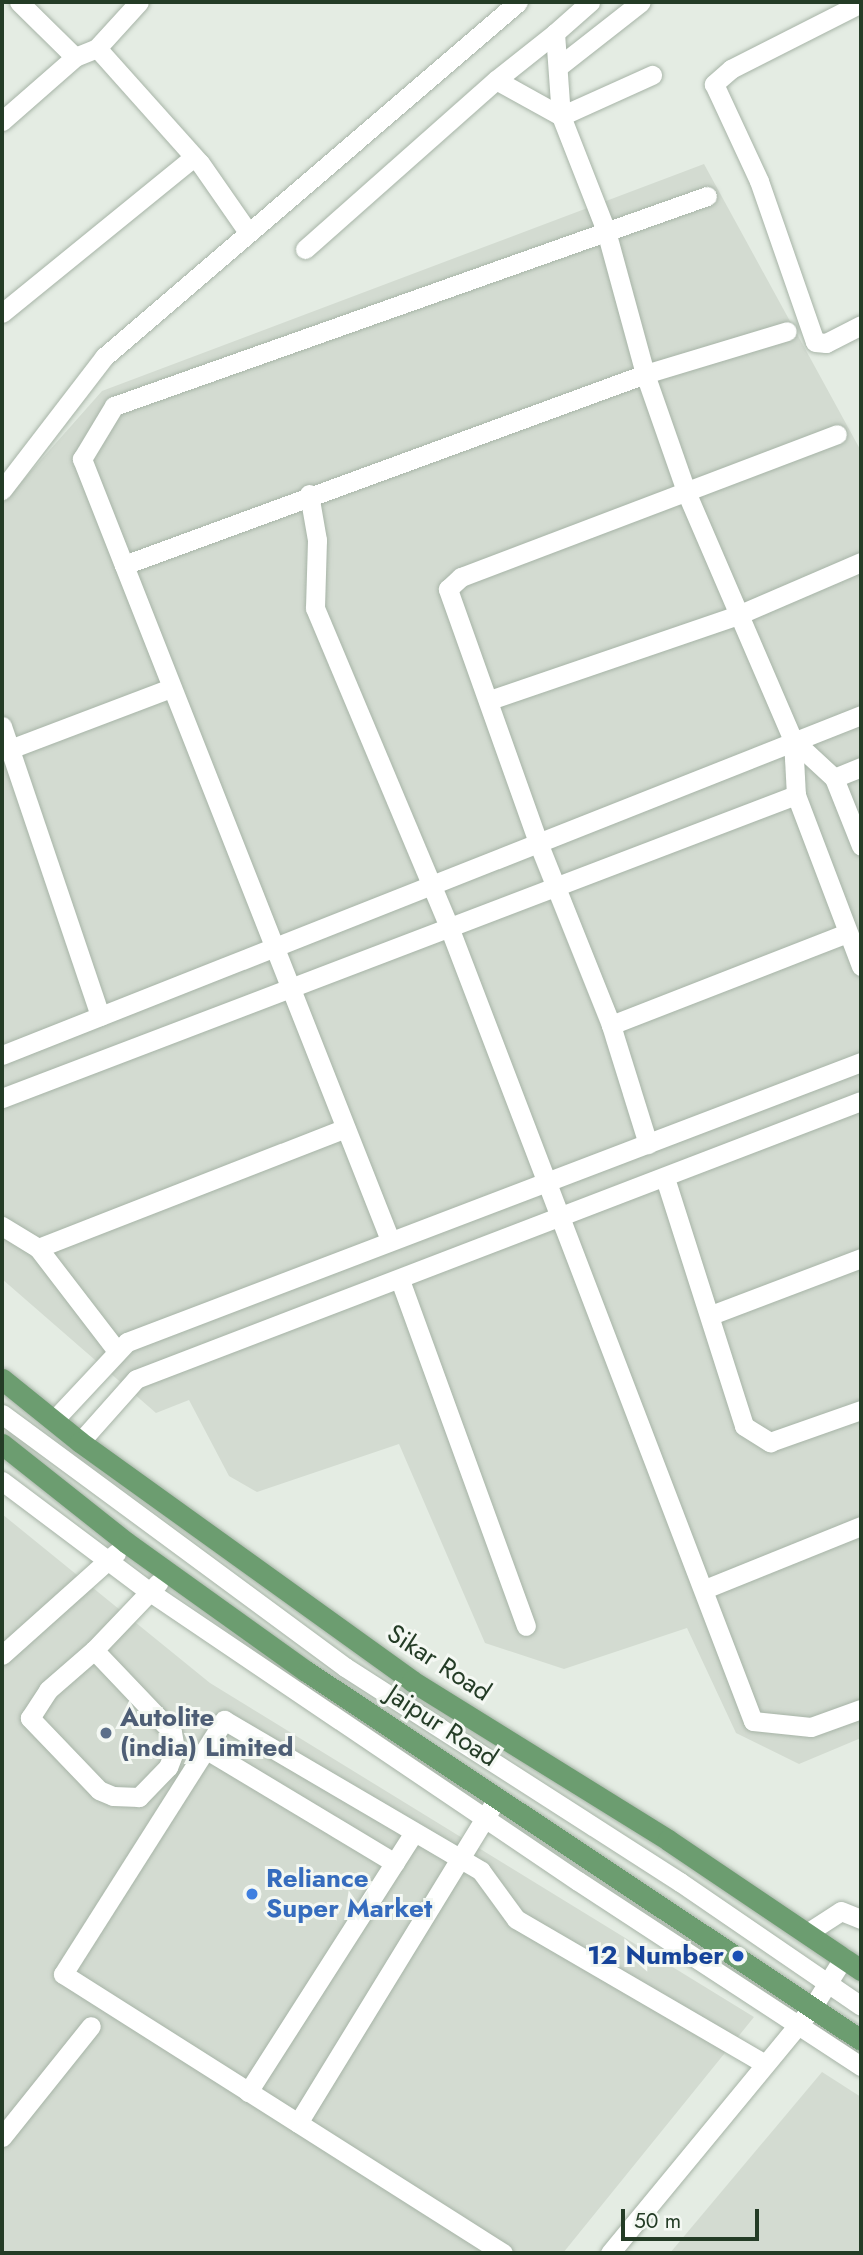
<!DOCTYPE html>
<html>
<head>
<meta charset="utf-8">
<style>
  body { margin:0 }
  #map { position:relative; width:863px; height:2255px; overflow:hidden; background:#e4ece3; font-family:Jost,sans-serif }
  div>[style] { position:absolute }
  [style*='--x'] { left:calc(var(--x)*1px); top:calc(var(--y)*1px); width:calc(var(--w)*1px); rotate:calc(var(--a)*1deg) }
  .built>* { inset:0; background:#d3dbd1 }
  .roads { filter:drop-shadow(0 0 2px #a7b4a7) drop-shadow(0 0 2px #a7b4a7) }
  .minor>* { height:19px; margin:-9.5px; padding:0 9.5px; transform-origin:9.5px; border-radius:9.5px; background:#fff }
  .major>* { height:21px; margin:-10.5px; padding:0 10.5px; transform-origin:10.5px; border-radius:10.5px; background:#6c9d70 }
  .dots>* { width:19px; height:19px; translate:-50% -50%; box-sizing:border-box; border:4px solid #f4f8f3; border-radius:50% }
  span { translate:-50% -50%; white-space:nowrap; text-align:center; line-height:1.15; -webkit-text-stroke:6px #f4f8f3; paint-order:stroke }
  .street-label { font-size:26px; color:#243c26 }
  .service-label { font-size:26px; color:#4e5e75; font-weight:700 }
  .left { translate:0 -50%; text-align:left }
  .shop-label { font-size:26px; color:#366cbe; font-weight:700 }
  .transit-label { font-size:26px; color:#164399; font-weight:700 }
  .right { translate:-100% -50%; text-align:right }
  .frame { position:absolute; inset:0; border:4px solid #243c26; pointer-events:none }
  .scale { position:absolute; left:621px; top:2209px; width:138px; height:32px; box-sizing:border-box; border:4px solid #243c26; border-top:0; padding-left:9px; font-size:21px; line-height:24px; white-space:nowrap; color:#243c26; -webkit-text-stroke:5px #f4f8f3; paint-order:stroke }
</style>
</head>
<body>
<div id="map">
  <div class="built">
    <div style="clip-path:polygon(704px 164px,861px 451px,861px 1738px,799px 1764px,736px 1733px,687px 1628px,564px 1669px,485px 1643px,399px 1444px,257px 1492px,229px 1476px,189px 1400px,156px 1413px,2px 1279px,2px 504px,102px 391px)"></div>
    <div style="clip-path:polygon(2px 1514px,210px 1683px,754px 2017px,563px 2253px,2px 2253px)"></div>
    <div style="clip-path:polygon(822px 2072px,861px 2097px,861px 2253px,670px 2253px)"></div>
  </div>
  <div class="roads">
    <div class="minor">
      <div style="--x:19;--y:2;--w:78;--a:44.5"></div>
      <div style="--x:75;--y:57;--w:24;--a:-22"></div>
      <div style="--x:97;--y:48;--w:154;--a:48.2"></div>
      <div style="--x:200;--y:163;--w:84;--a:55.2"></div>
      <div style="--x:861;--y:3;--w:146;--a:153.1"></div>
      <div style="--x:731;--y:69;--w:23;--a:139"></div>
      <div style="--x:714;--y:84;--w:107;--a:65.1"></div>
      <div style="--x:759;--y:181;--w:170;--a:70.8"></div>
      <div style="--x:815;--y:342;--w:11;--a:5"></div>
      <div style="--x:826;--y:343;--w:39;--a:-27"></div>
      <div style="--x:555;--y:33;--w:47;--a:-41.5"></div>
      <div style="--x:97;--y:48;--w:62;--a:-47.6"></div>
      <div style="--x:558;--y:67;--w:105;--a:-38.1"></div>
      <div style="--x:561;--y:116;--w:74;--a:-151"></div>
      <div style="--x:496;--y:80;--w:75;--a:-38.5"></div>
      <div style="--x:555;--y:33;--w:83;--a:85.9"></div>
      <div style="--x:561;--y:116;--w:123;--a:68.6"></div>
      <div style="--x:606;--y:231;--w:148;--a:74.7"></div>
      <div style="--x:645;--y:374;--w:127;--a:70.7"></div>
      <div style="--x:687;--y:494;--w:268;--a:66.7"></div>
      <div style="--x:793;--y:740;--w:55;--a:86.9"></div>
      <div style="--x:796;--y:795;--w:183;--a:69.2"></div>
      <div style="--x:561;--y:116;--w:100;--a:-24.3"></div>
      <div style="--x:2;--y:121;--w:97;--a:-41.2"></div>
      <div style="--x:305;--y:249;--w:255;--a:-41.5"></div>
      <div style="--x:2;--y:313;--w:247;--a:-39.1"></div>
      <div style="--x:2;--y:490;--w:168;--a:-52.5"></div>
      <div style="--x:104;--y:357;--w:545;--a:-40.61"></div>
      <div style="--x:309;--y:494;--w:47;--a:80.1"></div>
      <div style="--x:317;--y:540;--w:68;--a:91.7"></div>
      <div style="--x:315;--y:608;--w:346;--a:67.2"></div>
      <div style="--x:449;--y:927;--w:850;--a:69.05"></div>
      <div style="--x:753;--y:1721;--w:58;--a:5.9"></div>
      <div style="--x:811;--y:1727;--w:53;--a:-19.8"></div>
      <div style="--x:124;--y:565;--w:555;--a:-20.13"></div>
      <div style="--x:645;--y:374;--w:148;--a:-16.8"></div>
      <div style="--x:490;--y:700;--w:262;--a:-18.9"></div>
      <div style="--x:738;--y:615;--w:134;--a:-23.3"></div>
      <div style="--x:2;--y:726;--w:306;--a:71.3"></div>
      <div style="--x:793;--y:740;--w:56;--a:42.8"></div>
      <div style="--x:834;--y:778;--w:73;--a:68.3"></div>
      <div style="--x:10;--y:749;--w:172;--a:-20.8"></div>
      <div style="--x:834;--y:778;--w:29;--a:-22"></div>
      <div style="--x:611;--y:1025;--w:253;--a:-21.3"></div>
      <div style="--x:2;--y:1055;--w:924;--a:-21.59"></div>
      <div style="--x:2;--y:1098;--w:850;--a:-20.89"></div>
      <div style="--x:648;--y:1144;--w:125;--a:-107.3"></div>
      <div style="--x:611;--y:1025;--w:194;--a:-111.8"></div>
      <div style="--x:539;--y:845;--w:272;--a:-109.6"></div>
      <div style="--x:448;--y:589;--w:18;--a:-43"></div>
      <div style="--x:461;--y:577;--w:402;--a:-20.8"></div>
      <div style="--x:665;--y:1178;--w:260;--a:72.3"></div>
      <div style="--x:744;--y:1426;--w:31;--a:32"></div>
      <div style="--x:770;--y:1442;--w:96;--a:-19.4"></div>
      <div style="--x:2;--y:1226;--w:42;--a:31.4"></div>
      <div style="--x:38;--y:1248;--w:130;--a:52.5"></div>
      <div style="--x:390;--y:1240;--w:840;--a:-111.52"></div>
      <div style="--x:82;--y:459;--w:62;--a:-58.9"></div>
      <div style="--x:114;--y:406;--w:629;--a:-19.5"></div>
      <div style="--x:38;--y:1248;--w:330;--a:-21.3"></div>
      <div style="--x:400;--y:1280;--w:368;--a:70"></div>
      <div style="--x:711;--y:1315;--w:160;--a:-20.8"></div>
      <div style="--x:2;--y:1414;--w:426;--a:36.4"></div>
      <div style="--x:345;--y:1667;--w:398;--a:32.7"></div>
      <div style="--x:680;--y:1882;--w:219;--a:34.4"></div>
      <div style="--x:54;--y:1420;--w:107;--a:-46.9"></div>
      <div style="--x:127;--y:1342;--w:786;--a:-20.88"></div>
      <div style="--x:80;--y:1442;--w:84;--a:-48.4"></div>
      <div style="--x:136;--y:1379;--w:776;--a:-20.98"></div>
      <div style="--x:2;--y:1481;--w:185;--a:36.9"></div>
      <div style="--x:150;--y:1592;--w:516;--a:34.03"></div>
      <div style="--x:578;--y:1881;--w:338;--a:33.2"></div>
      <div style="--x:705;--y:1589;--w:168;--a:-22"></div>
      <div style="--x:94;--y:1650;--w:113;--a:46.4"></div>
      <div style="--x:172;--y:1732;--w:17;--a:80"></div>
      <div style="--x:175;--y:1749;--w:19;--a:111"></div>
      <div style="--x:168;--y:1767;--w:42;--a:134"></div>
      <div style="--x:139;--y:1797;--w:26;--a:-178"></div>
      <div style="--x:113;--y:1796;--w:15;--a:-157"></div>
      <div style="--x:99;--y:1790;--w:100;--a:-133.8"></div>
      <div style="--x:30;--y:1718;--w:33;--a:-57"></div>
      <div style="--x:48;--y:1690;--w:61;--a:-41"></div>
      <div style="--x:94;--y:1650;--w:93;--a:-46.3"></div>
      <div style="--x:2;--y:1655;--w:153;--a:-41.8"></div>
      <div style="--x:207;--y:1750;--w:219;--a:31"></div>
      <div style="--x:807;--y:1933;--w:40;--a:-32.9"></div>
      <div style="--x:841;--y:1911;--w:22;--a:22"></div>
      <div style="--x:248;--y:2092;--w:306;--a:-57.4"></div>
      <div style="--x:298;--y:2123;--w:369;--a:-58.5"></div>
      <div style="--x:2;--y:2137;--w:142;--a:-51.3"></div>
      <div style="--x:503;--y:2253;--w:521;--a:-147.62"></div>
      <div style="--x:63;--y:1974;--w:301;--a:-57.6"></div>
      <div style="--x:224;--y:1720;--w:298;--a:30.4"></div>
      <div style="--x:481;--y:1871;--w:59;--a:53.9"></div>
      <div style="--x:516;--y:1919;--w:288;--a:30.2"></div>
      <div style="--x:610;--y:2253;--w:318;--a:-50.5"></div>
      <div style="--x:812;--y:2008;--w:60;--a:-57.9"></div>
    </div>
    <div class="major">
      <div style="--x:2;--y:1379;--w:100;--a:38.9"></div>
      <div style="--x:80;--y:1442;--w:409;--a:35.7"></div>
      <div style="--x:412;--y:1681;--w:301;--a:31.8"></div>
      <div style="--x:668;--y:1840;--w:233;--a:34"></div>
      <div style="--x:2;--y:1444;--w:159;--a:38.4"></div>
      <div style="--x:127;--y:1543;--w:220;--a:35.6"></div>
      <div style="--x:306;--y:1671;--w:666;--a:33.62"></div>
    </div>
  </div>
  <div class="dots">
    <div style="left:106px;top:1733px;background:#5c6f8a"></div>
    <div style="left:252px;top:1894px;background:#3f7fe0"></div>
    <div style="left:738px;top:1956px;background:#1a4fb4"></div>
  </div>
  <div class="street-label">
    <span style="left:439px;top:1663px;rotate:33deg">Sikar Road</span>
    <span style="left:442px;top:1726px;rotate:33deg">Jaipur Road</span>
  </div>
  <div class="service-label">
    <span class="left" style="left:120px;top:1733px">Autolite<br>(india) Limited</span>
  </div>
  <div class="shop-label">
    <span class="left" style="left:266px;top:1894px">Reliance<br>Super Market</span>
  </div>
  <div class="transit-label">
    <span class="right" style="left:724px;top:1956px">12 Number</span>
  </div>
  <div class="frame"></div>
  <div class="scale">50 m</div>
</div>
</body>
</html>
